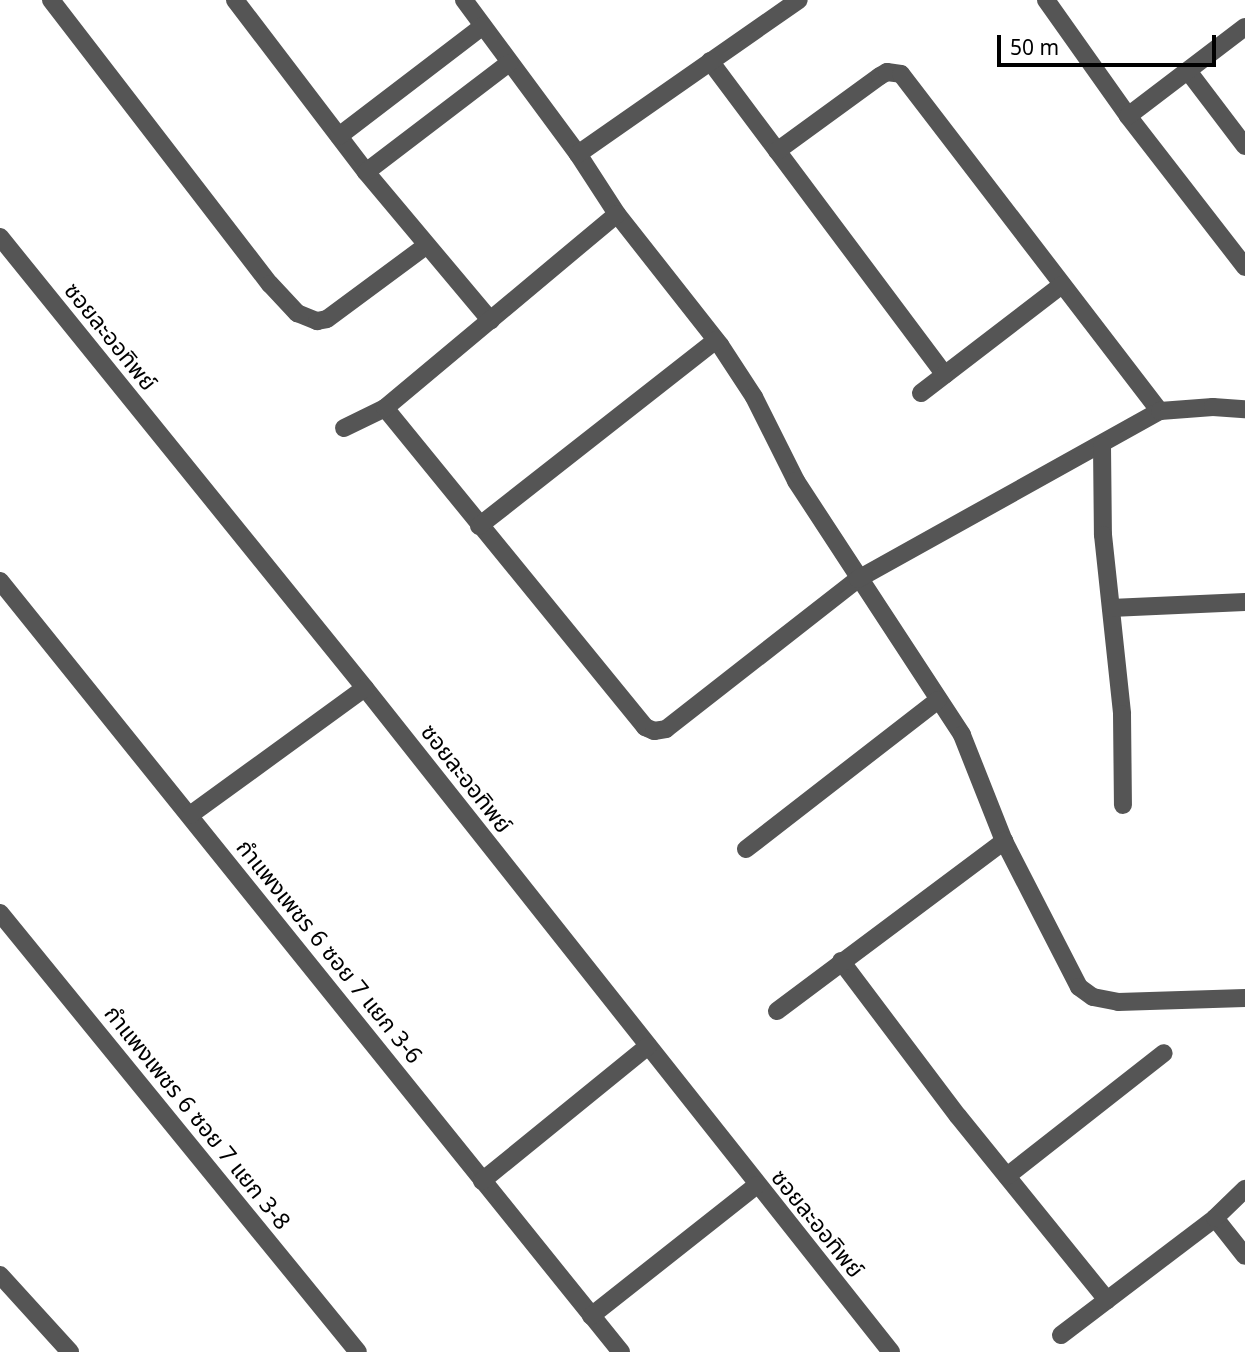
<!DOCTYPE html>
<html>
<head>
<meta charset="utf-8">
<style>
  body { margin:0 }
  #map { position:relative; width:1245px; height:1352px; overflow:hidden; background:#fff; font-family:"Noto Sans","Noto Sans Thai",sans-serif }
  div>[style] { position:absolute }
  [style*='--x'] { left:calc(var(--x)*1px); top:calc(var(--y)*1px); width:calc(var(--w)*1px); rotate:calc(var(--a)*1deg) }
  .minor>* { height:18px; margin:-9px; padding:0 9px; transform-origin:9px; border-radius:9px; background:#555 }
  span { translate:-50% -50%; white-space:nowrap; text-align:center; line-height:1.15; -webkit-text-stroke:5px #fff; paint-order:stroke }
  .street-label { font-size:23px; color:#000 }
  .scale { position:absolute; left:997px; top:35px; width:219px; height:32px; box-sizing:border-box; border:4px solid #000; border-top:0; padding-left:9px; font-size:21px; line-height:24px; white-space:nowrap; color:#000; -webkit-text-stroke:5px #fff; paint-order:stroke }
</style>
</head>
<body>
<div id="map">
  <div class="minor">
    <div style="--x:51;--y:0;--w:359;--a:52.4"></div>
    <div style="--x:270;--y:284;--w:40;--a:47"></div>
    <div style="--x:297;--y:313;--w:22;--a:22"></div>
    <div style="--x:317;--y:321;--w:10;--a:-11"></div>
    <div style="--x:327;--y:319;--w:124;--a:-36.5"></div>
    <div style="--x:235;--y:0;--w:216;--a:52.7"></div>
    <div style="--x:366;--y:172;--w:194;--a:50"></div>
    <div style="--x:464;--y:0;--w:192;--a:53.5"></div>
    <div style="--x:578;--y:154;--w:72;--a:57"></div>
    <div style="--x:617;--y:214;--w:167;--a:51.8"></div>
    <div style="--x:720;--y:345;--w:62;--a:56.8"></div>
    <div style="--x:754;--y:397;--w:94;--a:63.4"></div>
    <div style="--x:796;--y:481;--w:303;--a:56.8"></div>
    <div style="--x:962;--y:735;--w:114;--a:68.4"></div>
    <div style="--x:1004;--y:841;--w:164;--a:62.8"></div>
    <div style="--x:1079;--y:987;--w:17;--a:36"></div>
    <div style="--x:1093;--y:997;--w:25;--a:11"></div>
    <div style="--x:1118;--y:1002;--w:127;--a:-1.8"></div>
    <div style="--x:1046;--y:0;--w:142;--a:54.7"></div>
    <div style="--x:1128;--y:116;--w:191;--a:52.2"></div>
    <div style="--x:710;--y:61;--w:392;--a:53.2"></div>
    <div style="--x:1188;--y:71;--w:94;--a:52.8"></div>
    <div style="--x:1128;--y:116;--w:147;--a:-37.3"></div>
    <div style="--x:339;--y:136;--w:181;--a:-37.4"></div>
    <div style="--x:777;--y:151;--w:127;--a:-36.1"></div>
    <div style="--x:880;--y:76;--w:8;--a:-30"></div>
    <div style="--x:887;--y:72;--w:14;--a:8"></div>
    <div style="--x:901;--y:74;--w:425;--a:52.5"></div>
    <div style="--x:578;--y:154;--w:269;--a:-34.9"></div>
    <div style="--x:366;--y:172;--w:180;--a:-37.3"></div>
    <div style="--x:0;--y:237;--w:580;--a:51.02"></div>
    <div style="--x:365;--y:688;--w:847;--a:51.61"></div>
    <div style="--x:921;--y:393;--w:178;--a:-37.5"></div>
    <div style="--x:385;--y:408;--w:412;--a:50.8"></div>
    <div style="--x:645;--y:727;--w:10;--a:24"></div>
    <div style="--x:654;--y:731;--w:12;--a:-9"></div>
    <div style="--x:666;--y:729;--w:244;--a:-38"></div>
    <div style="--x:858;--y:579;--w:346;--a:-29.1"></div>
    <div style="--x:1160;--y:411;--w:53;--a:-4.3"></div>
    <div style="--x:1213;--y:407;--w:32;--a:4"></div>
    <div style="--x:344;--y:428;--w:46;--a:-26"></div>
    <div style="--x:385;--y:408;--w:302;--a:-39.9"></div>
    <div style="--x:1102;--y:446;--w:89;--a:89.4"></div>
    <div style="--x:1103;--y:535;--w:180;--a:83.9"></div>
    <div style="--x:1122;--y:714;--w:91;--a:89.4"></div>
    <div style="--x:479;--y:526;--w:301;--a:-38.1"></div>
    <div style="--x:0;--y:581;--w:990;--a:51.15"></div>
    <div style="--x:1111;--y:608;--w:134;--a:-2.6"></div>
    <div style="--x:190;--y:815;--w:216;--a:-36"></div>
    <div style="--x:746;--y:849;--w:243;--a:-37.8"></div>
    <div style="--x:0;--y:913;--w:566;--a:50.8"></div>
    <div style="--x:841;--y:961;--w:194;--a:53"></div>
    <div style="--x:958;--y:1116;--w:237;--a:51"></div>
    <div style="--x:777;--y:1011;--w:284;--a:-36.8"></div>
    <div style="--x:1007;--y:1176;--w:199;--a:-38.1"></div>
    <div style="--x:482;--y:1181;--w:214;--a:-39.1"></div>
    <div style="--x:1215;--y:1218;--w:48;--a:51.7"></div>
    <div style="--x:0;--y:1275;--w:104;--a:47.7"></div>
    <div style="--x:591;--y:1316;--w:211;--a:-38.3"></div>
    <div style="--x:1061;--y:1335;--w:193;--a:-37.2"></div>
    <div style="--x:1215;--y:1218;--w:42;--a:-44"></div>
  </div>
  <div class="street-label">
    <span style="left:111px;top:336px;rotate:51deg">ซอยละออทิพย์</span>
    <span style="left:467px;top:778px;rotate:52deg">ซอยละออทิพย์</span>
    <span style="left:330px;top:951px;rotate:51deg">กำแพงเพชร 6 ซอย 7 แยก 3-6</span>
    <span style="left:198px;top:1117px;rotate:51deg">กำแพงเพชร 6 ซอย 7 แยก 3-8</span>
    <span style="left:818px;top:1223px;rotate:51deg">ซอยละออทิพย์</span>
  </div>
  <div class="scale">50 m</div>
</div>
</body>
</html>
